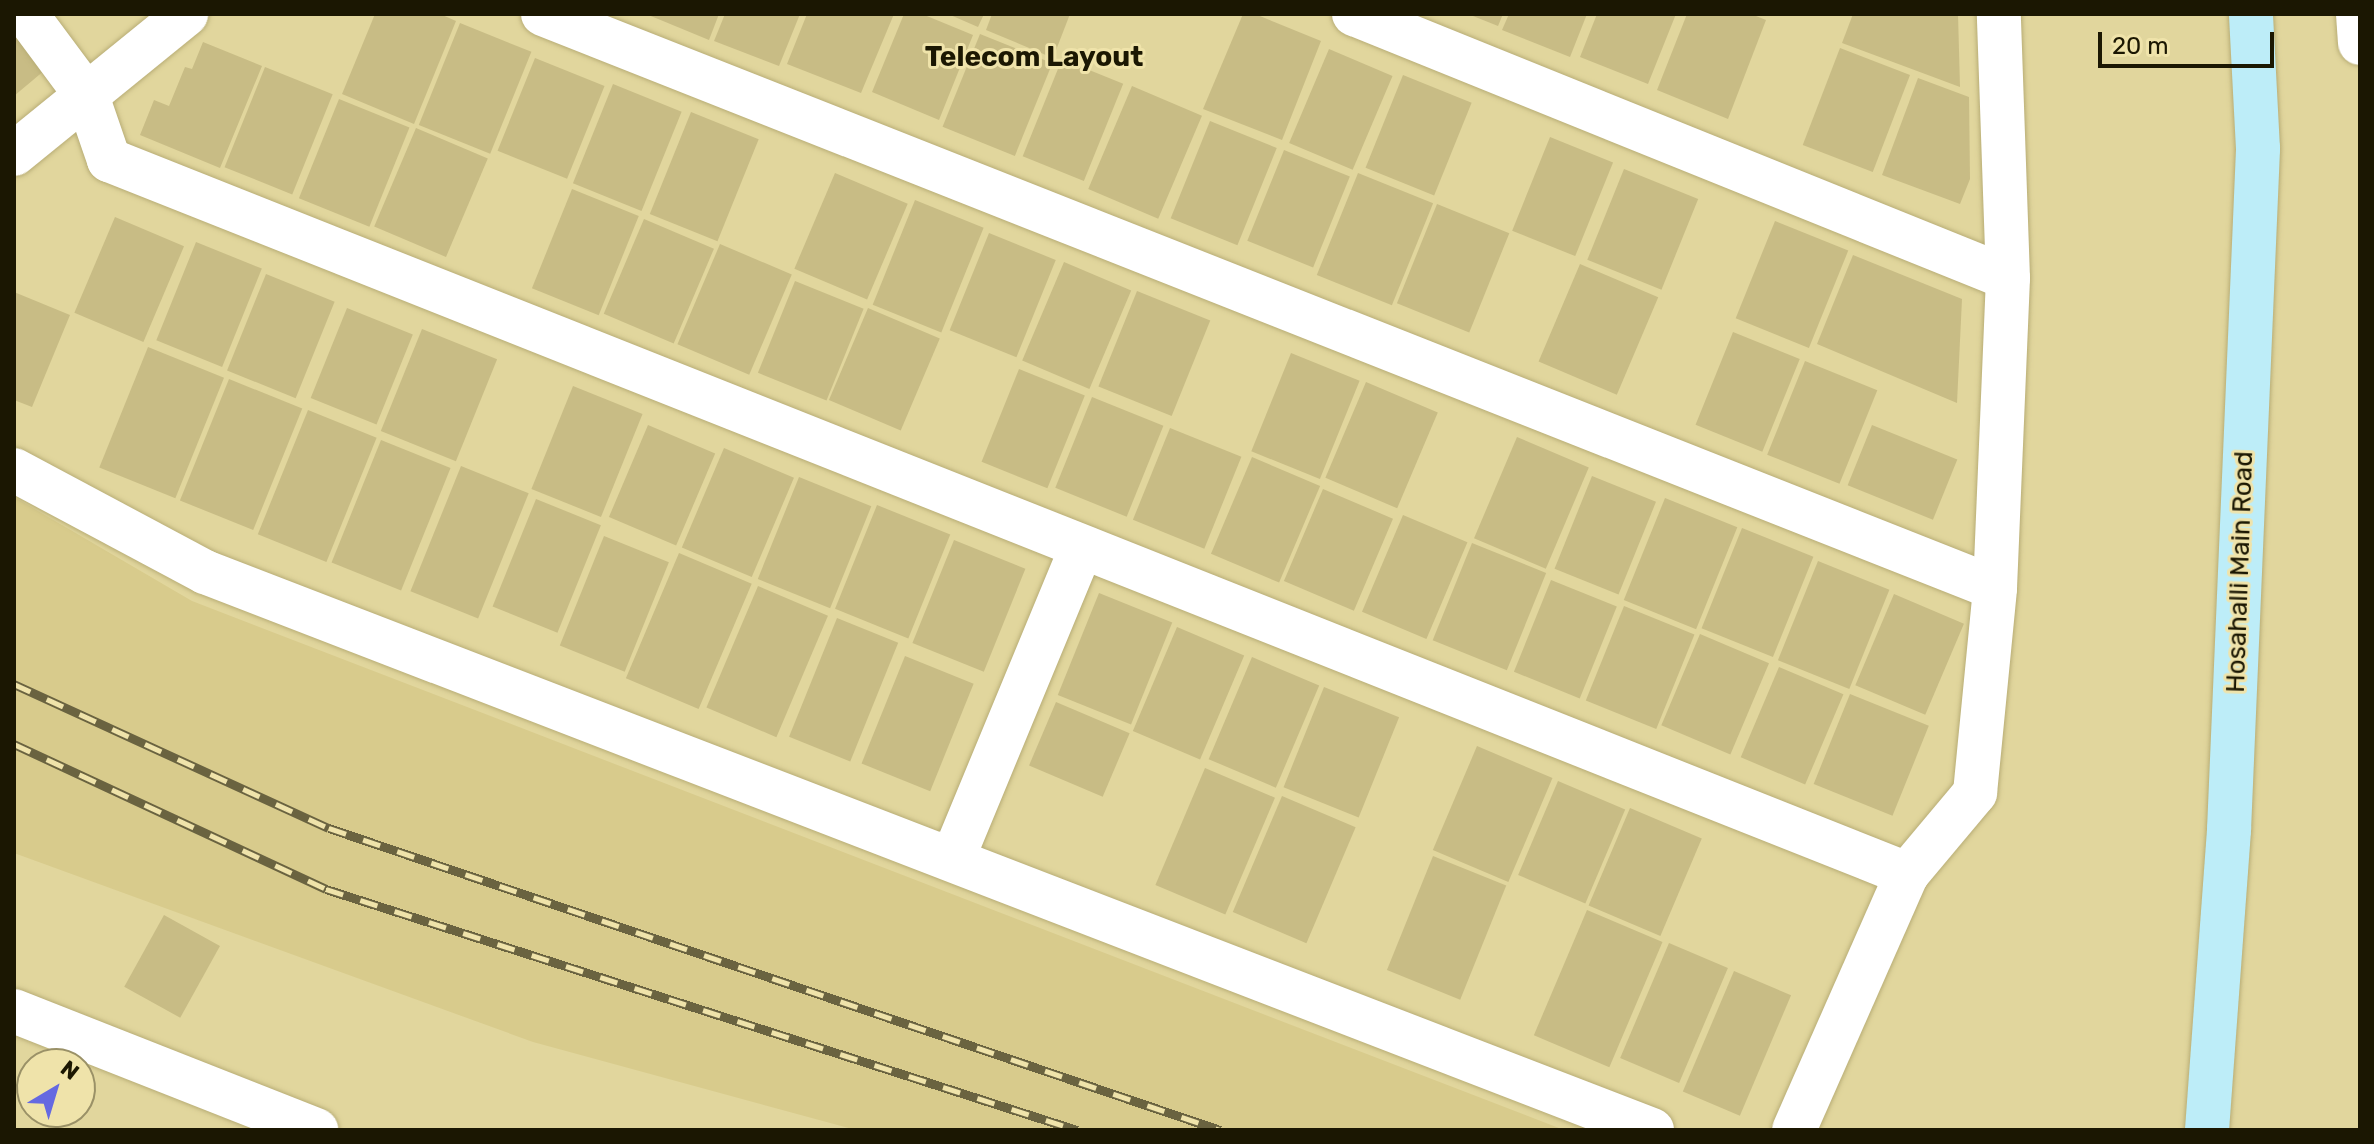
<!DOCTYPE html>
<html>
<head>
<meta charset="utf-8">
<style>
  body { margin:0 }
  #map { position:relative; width:2374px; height:1144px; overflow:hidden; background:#e1d69d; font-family:Rubik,sans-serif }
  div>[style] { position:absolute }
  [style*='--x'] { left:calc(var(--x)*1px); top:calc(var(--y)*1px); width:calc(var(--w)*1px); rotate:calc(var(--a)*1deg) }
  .built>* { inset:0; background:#d8cb8c }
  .building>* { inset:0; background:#c8bc85; transform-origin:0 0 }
  .roads { filter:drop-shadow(0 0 2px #b8ad76) drop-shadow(0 0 2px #b8ad76) }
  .street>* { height:44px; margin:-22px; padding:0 22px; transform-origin:22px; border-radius:22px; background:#fff }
  .secondary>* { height:44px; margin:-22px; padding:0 22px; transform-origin:22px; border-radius:22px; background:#bdedf8 }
  .rail>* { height:9px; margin-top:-4.5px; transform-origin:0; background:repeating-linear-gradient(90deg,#efe3aa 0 18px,#6a6340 0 36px); box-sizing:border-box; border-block:2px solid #6a6340 }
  span { translate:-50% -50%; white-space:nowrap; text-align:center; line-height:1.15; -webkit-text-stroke:6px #efe3aa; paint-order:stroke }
  .street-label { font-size:26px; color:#1b1702 }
  .neighbourhood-label { font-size:28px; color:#1b1702; font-weight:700 }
  .frame { position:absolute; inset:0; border:16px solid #1b1702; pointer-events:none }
  .north { position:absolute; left:16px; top:1048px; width:80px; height:80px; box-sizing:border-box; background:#efe3aa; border:2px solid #9a9167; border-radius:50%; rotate:38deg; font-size:22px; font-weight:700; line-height:32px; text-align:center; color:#1b1702 }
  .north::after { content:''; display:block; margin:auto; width:28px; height:36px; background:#6569e1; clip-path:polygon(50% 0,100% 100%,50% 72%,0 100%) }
  .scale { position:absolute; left:2098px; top:32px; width:176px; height:36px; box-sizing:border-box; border:4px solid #1b1702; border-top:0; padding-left:10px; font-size:24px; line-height:28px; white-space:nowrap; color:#1b1702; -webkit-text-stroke:6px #efe3aa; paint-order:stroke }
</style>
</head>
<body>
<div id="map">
  <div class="built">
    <div style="clip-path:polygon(14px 497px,192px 601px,1564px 1130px,856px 1130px,533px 1042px,14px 853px)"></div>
  </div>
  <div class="building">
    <div style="clip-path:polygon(14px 14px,64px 54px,14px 96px)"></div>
    <div style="clip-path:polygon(375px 14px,440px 14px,456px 21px,414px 124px,342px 94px)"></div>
    <div style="clip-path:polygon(646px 14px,719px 14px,709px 40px)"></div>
    <div style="clip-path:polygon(725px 14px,800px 14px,779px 66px,714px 41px)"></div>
    <div style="clip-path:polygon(807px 14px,894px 14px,861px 93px,787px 64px)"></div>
    <div style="clip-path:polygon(904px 14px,922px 14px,973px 35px,939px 120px,872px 92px)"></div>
    <div style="clip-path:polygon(948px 14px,984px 14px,978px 27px)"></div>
    <div style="clip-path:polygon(992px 14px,1070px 14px,1053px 58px,986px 30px)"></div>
    <div style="clip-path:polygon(1243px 14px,1255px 14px,1321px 41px,1282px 140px,1203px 109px)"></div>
    <div style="clip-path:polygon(1468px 14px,1503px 14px,1498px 26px)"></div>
    <div style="clip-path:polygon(1509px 14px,1587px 14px,1570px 57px,1502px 30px)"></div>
    <div style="clip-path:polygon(1597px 14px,1676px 14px,1648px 84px,1580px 57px)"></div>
    <div style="clip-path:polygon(1687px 14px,1751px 14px,1766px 20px,1728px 119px,1657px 90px)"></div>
    <div style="clip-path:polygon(1853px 14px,1958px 14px,1960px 87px,1842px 43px)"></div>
    <div style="left:460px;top:23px;width:77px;height:110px;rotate:22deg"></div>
    <div style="left:980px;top:34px;width:78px;height:100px;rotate:22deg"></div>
    <div style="clip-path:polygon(203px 42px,262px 66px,220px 168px,140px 135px,154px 100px,169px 106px,185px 67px,192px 69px)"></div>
    <div style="left:1840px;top:48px;width:75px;height:104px;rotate:21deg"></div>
    <div style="left:1329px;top:49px;width:69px;height:102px;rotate:23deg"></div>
    <div style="left:535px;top:58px;width:75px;height:100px;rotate:22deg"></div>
    <div style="left:1062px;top:59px;width:66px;height:105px;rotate:22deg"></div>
    <div style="left:265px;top:67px;width:73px;height:108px;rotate:22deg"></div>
    <div style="left:1403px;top:75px;width:74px;height:100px;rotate:22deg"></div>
    <div style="clip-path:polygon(1918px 78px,1969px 97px,1970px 179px,1960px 204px,1882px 175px)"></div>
    <div style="left:613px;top:84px;width:74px;height:107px;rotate:22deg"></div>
    <div style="left:1132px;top:86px;width:76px;height:112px;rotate:23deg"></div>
    <div style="left:339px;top:99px;width:76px;height:107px;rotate:22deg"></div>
    <div style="left:691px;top:112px;width:73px;height:110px;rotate:22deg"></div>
    <div style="left:1210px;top:121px;width:72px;height:105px;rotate:22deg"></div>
    <div style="left:416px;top:128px;width:78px;height:107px;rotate:23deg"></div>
    <div style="left:1550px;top:137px;width:68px;height:101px;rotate:22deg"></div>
    <div style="left:1284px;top:150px;width:71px;height:98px;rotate:22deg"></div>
    <div style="left:1624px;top:169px;width:80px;height:98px;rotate:22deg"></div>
    <div style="left:835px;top:173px;width:79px;height:104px;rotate:23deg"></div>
    <div style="left:1358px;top:173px;width:81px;height:110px;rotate:22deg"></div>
    <div style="left:572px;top:189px;width:72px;height:107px;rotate:22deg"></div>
    <div style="left:915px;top:200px;width:74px;height:113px;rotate:22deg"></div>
    <div style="left:1437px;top:204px;width:78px;height:107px;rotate:22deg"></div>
    <div style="left:115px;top:217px;width:75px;height:104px;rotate:23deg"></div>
    <div style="left:644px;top:219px;width:76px;height:103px;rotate:23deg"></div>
    <div style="left:1775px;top:221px;width:79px;height:105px;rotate:22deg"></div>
    <div style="left:989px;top:233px;width:72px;height:105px;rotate:22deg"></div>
    <div style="left:196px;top:242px;width:71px;height:106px;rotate:22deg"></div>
    <div style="left:720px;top:244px;width:78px;height:109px;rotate:23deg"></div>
    <div style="clip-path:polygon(1853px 255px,1962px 299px,1957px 403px,1817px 344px)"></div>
    <div style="left:1064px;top:262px;width:73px;height:107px;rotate:23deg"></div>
    <div style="left:1580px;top:264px;width:85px;height:106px;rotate:23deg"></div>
    <div style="left:266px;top:274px;width:74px;height:104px;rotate:22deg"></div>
    <div style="left:795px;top:281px;width:74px;height:99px;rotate:22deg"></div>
    <div style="left:1137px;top:291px;width:79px;height:103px;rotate:22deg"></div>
    <div style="clip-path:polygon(14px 292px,70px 315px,32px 407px,14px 400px)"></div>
    <div style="left:347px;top:308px;width:71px;height:97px;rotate:22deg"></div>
    <div style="left:868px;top:308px;width:78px;height:100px;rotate:23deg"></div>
    <div style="left:422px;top:329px;width:81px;height:110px;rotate:22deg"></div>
    <div style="left:1733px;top:332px;width:72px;height:100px;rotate:22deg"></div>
    <div style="left:148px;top:347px;width:82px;height:130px;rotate:22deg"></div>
    <div style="left:1291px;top:353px;width:74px;height:106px;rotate:22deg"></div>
    <div style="left:1805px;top:361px;width:78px;height:101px;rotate:22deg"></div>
    <div style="left:1019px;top:369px;width:71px;height:100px;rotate:22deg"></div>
    <div style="left:229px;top:379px;width:79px;height:131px;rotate:22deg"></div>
    <div style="left:1366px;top:382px;width:78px;height:104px;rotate:23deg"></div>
    <div style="left:573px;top:386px;width:75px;height:111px;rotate:22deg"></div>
    <div style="left:1092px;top:397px;width:77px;height:98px;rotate:22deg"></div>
    <div style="left:308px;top:410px;width:74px;height:134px;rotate:22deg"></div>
    <div style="left:648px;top:425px;width:73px;height:100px;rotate:23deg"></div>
    <div style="left:1872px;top:425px;width:92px;height:65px;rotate:22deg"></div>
    <div style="left:1170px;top:428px;width:77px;height:99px;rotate:22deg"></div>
    <div style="left:1517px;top:437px;width:78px;height:110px;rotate:23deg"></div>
    <div style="left:381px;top:440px;width:75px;height:132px;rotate:22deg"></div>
    <div style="left:724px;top:448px;width:76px;height:108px;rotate:23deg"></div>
    <div style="left:1252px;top:457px;width:74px;height:105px;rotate:23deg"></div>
    <div style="left:461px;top:466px;width:73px;height:135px;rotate:22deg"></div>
    <div style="left:1592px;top:476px;width:69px;height:100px;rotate:22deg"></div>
    <div style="left:799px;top:477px;width:78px;height:110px;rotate:22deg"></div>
    <div style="left:1323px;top:489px;width:76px;height:100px;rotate:23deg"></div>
    <div style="left:1665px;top:498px;width:78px;height:110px;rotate:22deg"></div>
    <div style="left:536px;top:499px;width:70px;height:116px;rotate:22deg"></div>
    <div style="left:877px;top:505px;width:79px;height:112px;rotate:22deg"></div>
    <div style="left:1403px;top:515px;width:70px;height:105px;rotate:23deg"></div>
    <div style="left:1742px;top:528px;width:77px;height:108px;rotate:22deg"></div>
    <div style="left:604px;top:536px;width:70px;height:118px;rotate:22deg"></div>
    <div style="left:954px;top:540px;width:77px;height:111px;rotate:22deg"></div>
    <div style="left:1472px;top:543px;width:80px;height:105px;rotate:22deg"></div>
    <div style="left:679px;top:553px;width:79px;height:136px;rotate:23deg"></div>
    <div style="left:1818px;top:561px;width:77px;height:107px;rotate:22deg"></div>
    <div style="left:1551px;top:580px;width:71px;height:99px;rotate:22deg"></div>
    <div style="left:758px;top:586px;width:76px;height:132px;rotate:23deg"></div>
    <div style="left:1099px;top:593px;width:79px;height:110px;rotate:22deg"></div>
    <div style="left:1894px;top:594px;width:76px;height:99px;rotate:23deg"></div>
    <div style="left:1624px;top:606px;width:76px;height:102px;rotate:22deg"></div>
    <div style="left:837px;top:618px;width:66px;height:128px;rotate:22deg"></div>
    <div style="left:1177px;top:627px;width:73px;height:113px;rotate:23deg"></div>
    <div style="left:1700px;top:634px;width:75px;height:99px;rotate:23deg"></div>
    <div style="left:905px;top:656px;width:74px;height:116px;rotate:22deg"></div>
    <div style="left:1252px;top:657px;width:73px;height:111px;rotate:23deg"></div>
    <div style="left:1779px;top:667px;width:70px;height:98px;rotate:23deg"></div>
    <div style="left:1324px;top:687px;width:81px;height:108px;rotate:22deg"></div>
    <div style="left:1850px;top:694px;width:85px;height:97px;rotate:22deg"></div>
    <div style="left:1056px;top:702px;width:80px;height:69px;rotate:23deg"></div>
    <div style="left:1477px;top:746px;width:82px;height:113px;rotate:23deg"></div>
    <div style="left:1205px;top:768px;width:76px;height:127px;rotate:23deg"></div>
    <div style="left:1558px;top:781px;width:73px;height:102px;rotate:23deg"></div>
    <div style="left:1282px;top:796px;width:80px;height:126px;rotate:23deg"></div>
    <div style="left:1630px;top:808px;width:78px;height:106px;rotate:23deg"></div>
    <div style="left:1433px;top:856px;width:79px;height:123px;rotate:22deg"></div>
    <div style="left:1587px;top:910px;width:82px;height:136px;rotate:23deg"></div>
    <div style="left:164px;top:915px;width:64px;height:82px;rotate:29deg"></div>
    <div style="left:1669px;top:943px;width:64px;height:125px;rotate:23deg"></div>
    <div style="left:1734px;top:971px;width:62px;height:131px;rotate:23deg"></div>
  </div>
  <div class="roads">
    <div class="street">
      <div style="--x:26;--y:14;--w:102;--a:53.4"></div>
      <div style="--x:87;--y:96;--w:68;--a:71"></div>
      <div style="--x:109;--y:160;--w:1935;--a:21.66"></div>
      <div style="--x:543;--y:14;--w:1561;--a:21.57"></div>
      <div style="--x:1354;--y:14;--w:705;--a:21.98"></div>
      <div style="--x:2358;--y:14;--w:29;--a:86"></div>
      <div style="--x:14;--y:154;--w:222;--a:-39.1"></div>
      <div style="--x:14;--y:470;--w:217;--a:28.1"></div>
      <div style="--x:205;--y:572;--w:1551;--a:21.09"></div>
      <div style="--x:953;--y:858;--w:334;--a:-67.5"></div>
      <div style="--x:14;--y:1011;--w:325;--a:21.5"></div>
      <div style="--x:1794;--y:1130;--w:280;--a:-66.2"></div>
      <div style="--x:1907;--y:874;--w:106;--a:-50"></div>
      <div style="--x:1975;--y:793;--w:206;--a:-84.4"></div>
      <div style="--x:1995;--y:588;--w:310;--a:-87.6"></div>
      <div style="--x:2008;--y:278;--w:264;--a:-92"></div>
    </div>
    <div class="secondary">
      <div style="--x:2207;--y:1130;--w:301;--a:-85.8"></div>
      <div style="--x:2229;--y:830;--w:682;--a:-87.56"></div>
      <div style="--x:2258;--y:149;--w:135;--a:-93"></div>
    </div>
  </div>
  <div class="rail">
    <div style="--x:14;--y:684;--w:346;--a:24.6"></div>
    <div style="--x:329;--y:828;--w:941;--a:18.72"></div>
    <div style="--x:14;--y:744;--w:344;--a:24.9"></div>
    <div style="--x:326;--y:889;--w:789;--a:17.79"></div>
  </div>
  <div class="street-label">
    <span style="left:2240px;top:572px;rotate:-88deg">Hosahalli Main Road</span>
  </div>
  <div class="neighbourhood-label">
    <span style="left:1034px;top:57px">Telecom Layout</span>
  </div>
  <div class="frame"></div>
  <div class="north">N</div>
  <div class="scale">20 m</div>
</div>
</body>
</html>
